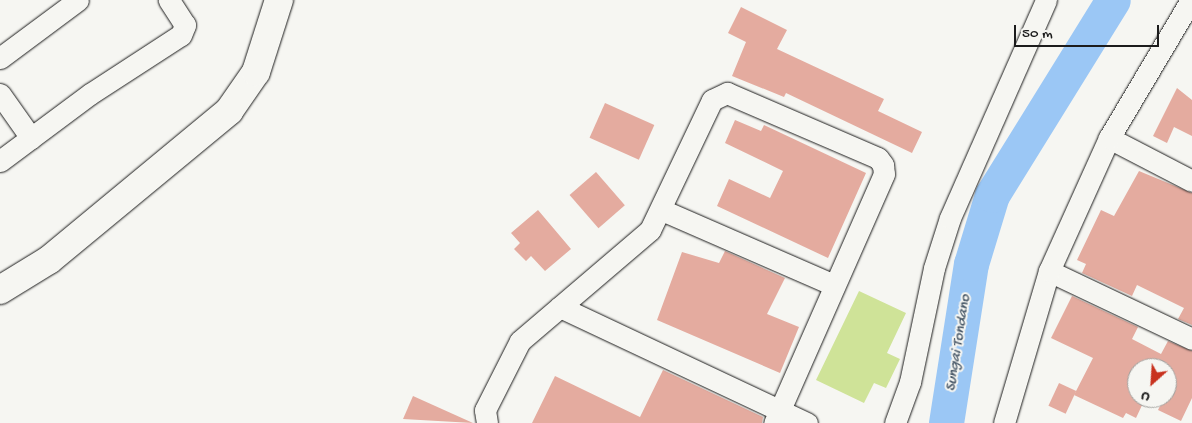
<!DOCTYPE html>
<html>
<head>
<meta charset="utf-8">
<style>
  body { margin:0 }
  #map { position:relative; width:1192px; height:423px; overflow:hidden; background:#f6f6f2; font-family:"Gochi Hand",sans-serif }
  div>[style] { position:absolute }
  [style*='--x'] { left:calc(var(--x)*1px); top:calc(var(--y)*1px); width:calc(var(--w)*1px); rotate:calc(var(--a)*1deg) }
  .green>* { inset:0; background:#cfe398 }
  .river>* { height:35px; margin:-17.5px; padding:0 17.5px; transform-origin:17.5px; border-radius:17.5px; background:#9bc7f5 }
  .building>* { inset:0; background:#e4ab9f; transform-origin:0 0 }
  .roads { filter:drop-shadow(0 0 1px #1c1c1c) drop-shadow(0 0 1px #1c1c1c) }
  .street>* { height:21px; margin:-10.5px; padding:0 10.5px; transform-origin:10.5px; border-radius:10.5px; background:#f6f6f2 }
  .secondary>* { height:28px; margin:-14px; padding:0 14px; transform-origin:14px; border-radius:14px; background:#f6f6f2 }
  span { translate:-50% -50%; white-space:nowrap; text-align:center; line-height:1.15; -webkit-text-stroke:4px #f6f6f2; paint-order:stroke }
  .water-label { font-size:15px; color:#485868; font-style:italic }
  .north { position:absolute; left:1127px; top:358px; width:50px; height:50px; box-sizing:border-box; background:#f6f6f2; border:1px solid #9f9f9c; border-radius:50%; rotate:206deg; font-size:14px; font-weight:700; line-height:20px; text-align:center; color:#1c1c1c }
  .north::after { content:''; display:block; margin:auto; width:18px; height:22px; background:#c8321e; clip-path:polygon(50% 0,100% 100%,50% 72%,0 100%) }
  .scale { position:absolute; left:1014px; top:25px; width:145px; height:22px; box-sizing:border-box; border:2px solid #1c1c1c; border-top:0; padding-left:6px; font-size:15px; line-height:18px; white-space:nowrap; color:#1c1c1c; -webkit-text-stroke:4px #f6f6f2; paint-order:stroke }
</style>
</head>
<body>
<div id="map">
  <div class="green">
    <div style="clip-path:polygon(859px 291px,906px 313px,887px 353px,900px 359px,886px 388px,874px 383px,864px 403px,816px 380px)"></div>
  </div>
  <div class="river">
    <div style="--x:946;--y:423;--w:161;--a:-81.1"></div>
    <div style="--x:971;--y:264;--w:72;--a:-73.1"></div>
    <div style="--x:992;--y:195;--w:229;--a:-58.2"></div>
  </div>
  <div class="building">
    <div style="clip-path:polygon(741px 7px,787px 30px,777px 49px,884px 99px,878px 111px,922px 132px,912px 153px,786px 93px,784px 97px,732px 76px,746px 42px,728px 33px)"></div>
    <div style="clip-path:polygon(1177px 88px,1192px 100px,1192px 136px,1174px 127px,1167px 143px,1153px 136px)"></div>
    <div style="left:605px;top:103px;width:54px;height:38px;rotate:24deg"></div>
    <div style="clip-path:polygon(735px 120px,761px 131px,764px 125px,866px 173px,828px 258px,717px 206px,729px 179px,770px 198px,783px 171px,725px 143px)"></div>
    <div style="clip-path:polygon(1139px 171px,1192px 193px,1192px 325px,1178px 319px,1184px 308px,1137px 285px,1132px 296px,1082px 273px,1086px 264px,1077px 260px,1101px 210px,1114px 216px)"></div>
    <div style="left:596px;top:172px;width:44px;height:35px;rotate:49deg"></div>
    <div style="clip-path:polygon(538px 210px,571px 249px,545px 271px,531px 256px,526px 261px,514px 249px,520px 243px,511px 233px)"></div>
    <div style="clip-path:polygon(725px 251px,785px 278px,767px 314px,799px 327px,780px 373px,657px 320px,682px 252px,719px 263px)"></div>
    <div style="clip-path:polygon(1072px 296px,1138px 327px,1132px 339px,1161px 354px,1168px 341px,1192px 351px,1192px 398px,1181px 421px,1158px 410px,1174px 377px,1167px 374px,1167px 368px,1137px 368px,1137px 398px,1144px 401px,1136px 418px,1126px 413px,1123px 418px,1074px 395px,1093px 358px,1051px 338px)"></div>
    <div style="clip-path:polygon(663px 370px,763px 417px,762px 423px,532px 423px,555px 376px,640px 417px)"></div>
    <div style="left:1059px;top:383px;width:19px;height:25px;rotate:25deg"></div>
    <div style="clip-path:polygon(413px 396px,473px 423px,403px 419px)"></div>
  </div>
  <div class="roads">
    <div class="street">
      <div style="--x:0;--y:58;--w:97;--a:-36.6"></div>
      <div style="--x:0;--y:94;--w:54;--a:54.8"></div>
      <div style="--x:1109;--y:138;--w:93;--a:27.4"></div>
      <div style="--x:0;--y:161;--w:112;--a:-36.7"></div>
      <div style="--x:90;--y:94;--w:108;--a:-33"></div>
      <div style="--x:181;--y:35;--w:11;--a:-68"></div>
      <div style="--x:185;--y:25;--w:30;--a:-123"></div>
      <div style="--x:662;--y:210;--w:188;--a:23.6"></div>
      <div style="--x:1049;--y:271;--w:158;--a:25.4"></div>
      <div style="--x:560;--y:307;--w:273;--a:25.2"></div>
      <div style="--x:487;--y:423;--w:13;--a:-99"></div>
      <div style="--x:485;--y:410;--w:77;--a:-63.1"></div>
      <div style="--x:520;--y:341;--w:171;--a:-40.5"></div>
      <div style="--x:650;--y:230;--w:144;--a:-64.5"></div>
      <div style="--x:712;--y:100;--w:17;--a:-25"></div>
      <div style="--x:727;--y:93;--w:164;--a:23.3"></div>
      <div style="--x:878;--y:158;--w:9;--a:54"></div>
      <div style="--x:883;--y:165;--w:9;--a:84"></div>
      <div style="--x:884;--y:174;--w:272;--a:113.8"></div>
      <div style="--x:895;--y:423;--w:44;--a:-69.9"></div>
      <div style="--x:910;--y:382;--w:116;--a:-78.1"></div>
      <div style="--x:934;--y:268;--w:52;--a:-72.3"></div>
      <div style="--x:950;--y:218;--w:238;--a:-66.2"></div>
      <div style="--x:1004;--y:423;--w:159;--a:-73.5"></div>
      <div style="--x:1049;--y:271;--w:146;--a:-65.7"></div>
      <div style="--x:1109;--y:138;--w:161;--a:-59.3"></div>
    </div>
    <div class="secondary">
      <div style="--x:0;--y:290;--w:57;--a:-31.5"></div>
      <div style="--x:49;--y:260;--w:234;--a:-39.6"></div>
      <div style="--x:229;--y:111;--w:47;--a:-55.3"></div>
      <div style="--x:256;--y:72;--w:76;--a:-72.3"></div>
    </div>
  </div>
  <div class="water-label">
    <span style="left:959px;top:343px;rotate:-81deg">Sungai Tondano</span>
  </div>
  <div class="north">U</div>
  <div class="scale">50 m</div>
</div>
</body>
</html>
